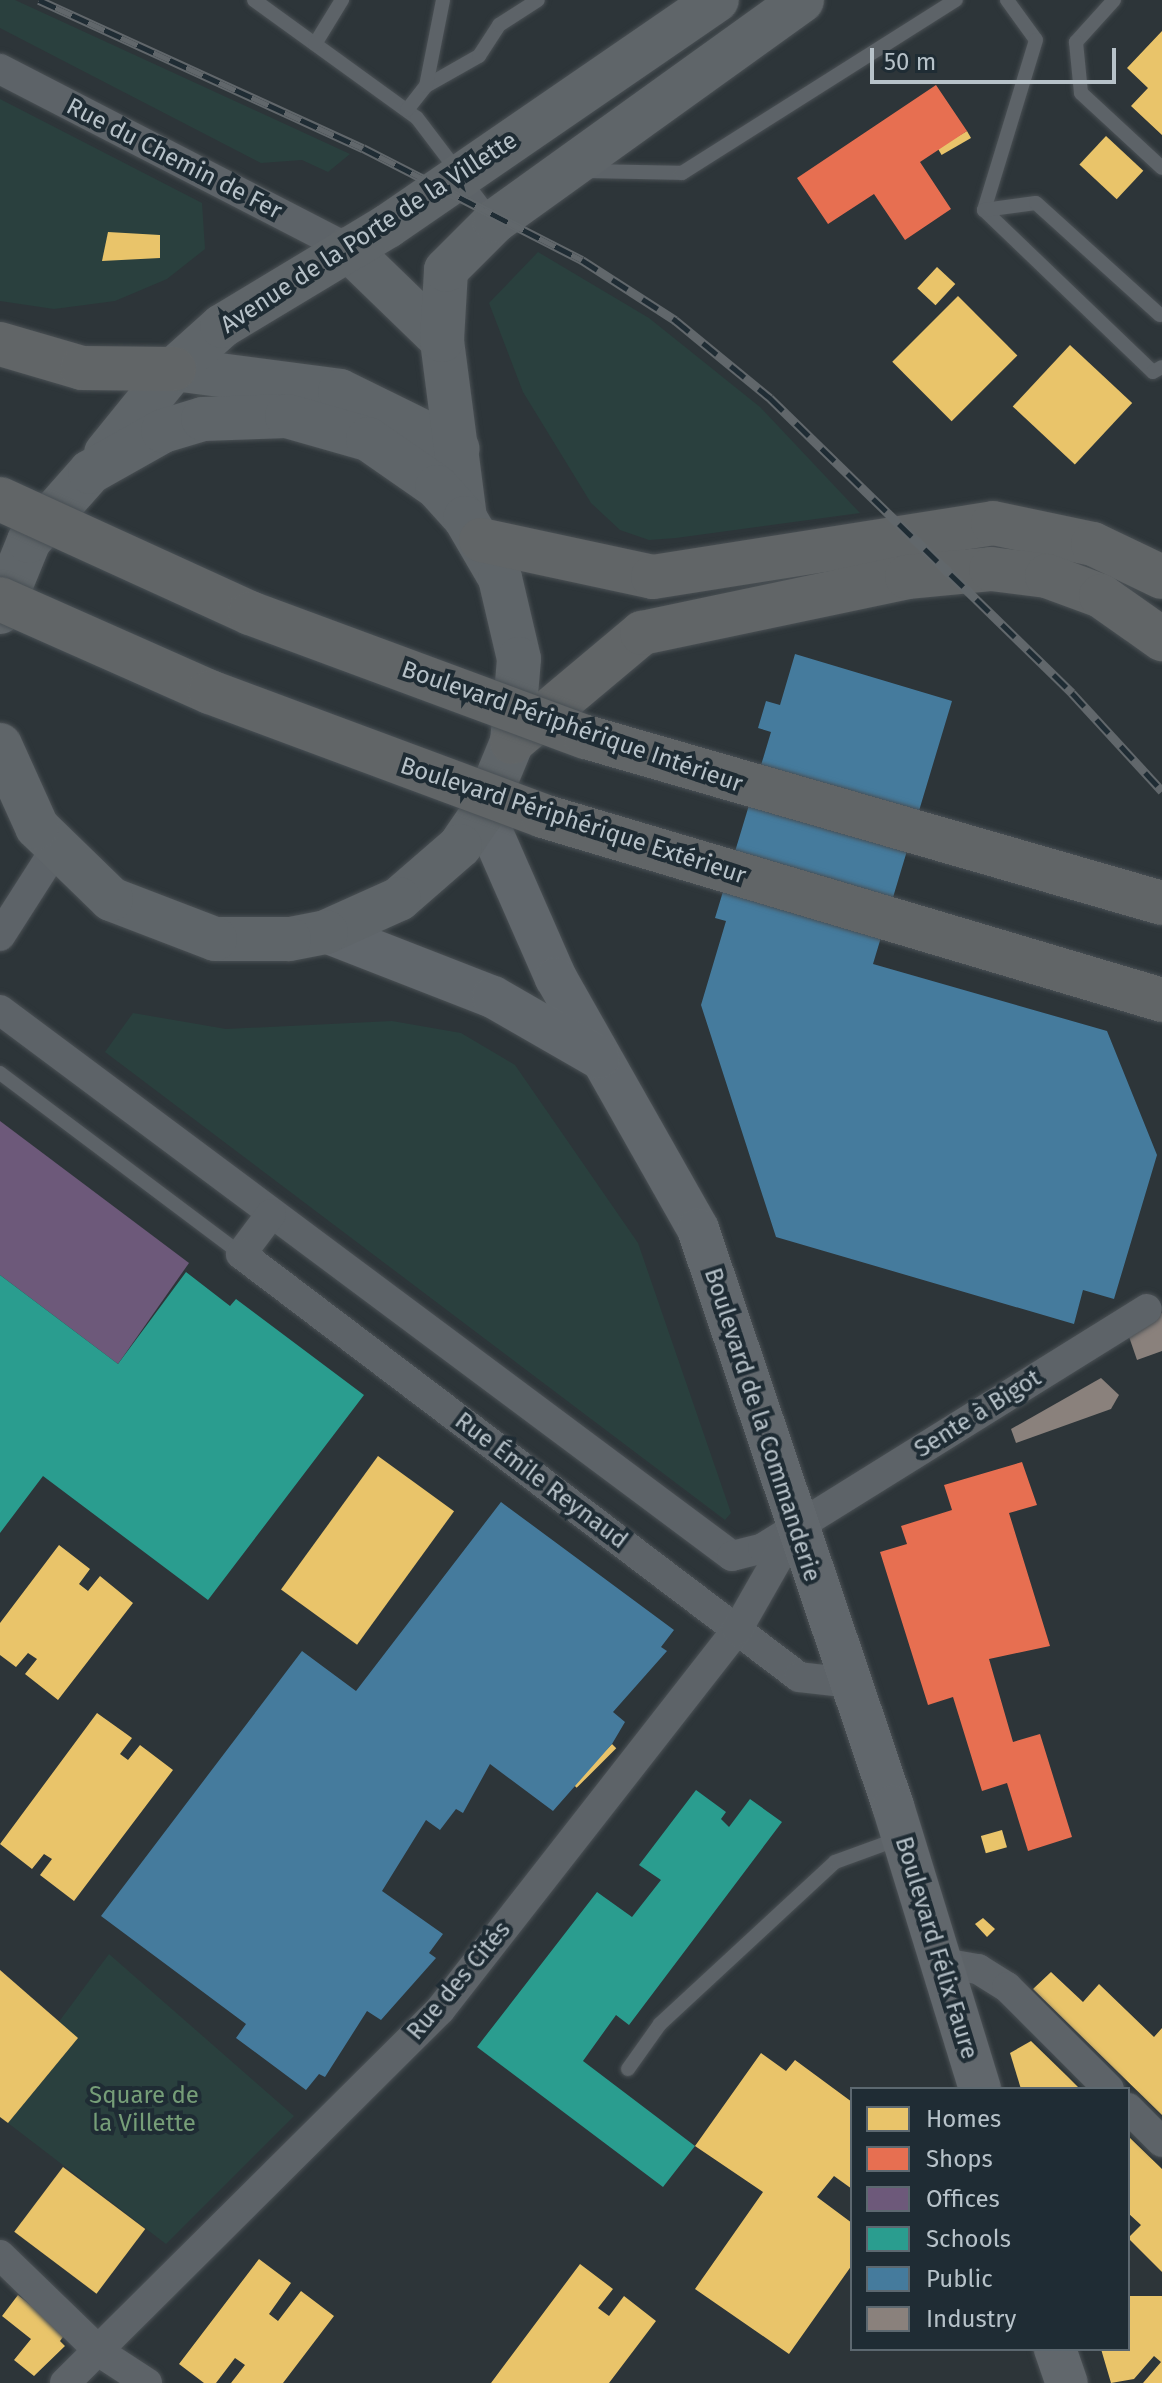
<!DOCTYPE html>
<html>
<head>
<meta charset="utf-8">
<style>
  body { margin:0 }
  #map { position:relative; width:1162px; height:2383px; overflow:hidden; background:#2d3539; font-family:"Fira Sans",sans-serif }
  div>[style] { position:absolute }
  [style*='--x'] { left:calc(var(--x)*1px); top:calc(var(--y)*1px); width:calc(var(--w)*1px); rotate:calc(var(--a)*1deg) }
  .green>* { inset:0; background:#2a403e }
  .homes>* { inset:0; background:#e9c46a; transform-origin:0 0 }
  .shops>* { inset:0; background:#e76f51 }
  .offices>* { inset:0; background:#6d597a }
  .schools>* { inset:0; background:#2a9d8f }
  .public>* { inset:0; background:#457b9d }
  .industry>* { inset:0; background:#8a817c }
  .roads { filter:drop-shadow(0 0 2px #4a5054) drop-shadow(0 0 2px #4a5054) }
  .lane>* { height:14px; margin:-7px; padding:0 7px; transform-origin:7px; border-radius:7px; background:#5d6368 }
  .street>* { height:30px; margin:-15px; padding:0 15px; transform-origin:15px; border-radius:15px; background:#5d6368 }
  .secondary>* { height:42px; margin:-21px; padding:0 21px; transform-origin:21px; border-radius:21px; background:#61676c }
  .primary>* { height:44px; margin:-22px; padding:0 22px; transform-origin:22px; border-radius:22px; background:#5f6569 }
  .highway>* { height:44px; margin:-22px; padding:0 22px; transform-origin:22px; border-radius:22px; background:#616567 }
  .rail>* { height:9px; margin-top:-4.5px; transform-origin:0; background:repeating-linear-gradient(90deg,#1f2c34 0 18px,#61676b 0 36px); box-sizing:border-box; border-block:2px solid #61676b }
  .bridges { filter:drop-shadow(0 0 2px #495055) drop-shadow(0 0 2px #495055) }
  .highway-bridge>* { height:44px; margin:-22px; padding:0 22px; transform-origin:22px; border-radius:22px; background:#616567 }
  span { translate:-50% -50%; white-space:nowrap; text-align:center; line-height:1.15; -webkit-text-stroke:8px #1f2c34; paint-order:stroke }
  .street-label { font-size:24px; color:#b7c2c9 }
  .park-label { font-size:24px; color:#769e78 }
  .legend { position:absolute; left:850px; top:2087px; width:280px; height:264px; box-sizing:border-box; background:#1f2c34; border:2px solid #5c6870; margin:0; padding:10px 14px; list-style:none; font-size:24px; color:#b7c2c9 }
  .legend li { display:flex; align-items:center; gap:16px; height:40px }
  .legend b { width:40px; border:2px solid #5c6870 }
  .scale { position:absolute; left:870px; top:48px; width:246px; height:36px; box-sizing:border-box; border:4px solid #b7c2c9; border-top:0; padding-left:10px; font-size:24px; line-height:28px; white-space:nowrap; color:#b7c2c9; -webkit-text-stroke:6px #1f2c34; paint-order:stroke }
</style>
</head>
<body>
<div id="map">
  <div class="green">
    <div style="clip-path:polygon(0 0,15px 0,350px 154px,328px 172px,302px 160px,261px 163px,0 28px)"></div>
    <div style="clip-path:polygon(0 99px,202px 203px,205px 249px,167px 279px,115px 301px,54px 309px,0 301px)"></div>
    <div style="clip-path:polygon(538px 252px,649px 318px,760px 407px,860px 513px,676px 538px,649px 540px,620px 530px,591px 503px,523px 392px,489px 303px)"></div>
    <div style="clip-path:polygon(133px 1013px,226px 1029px,392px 1021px,461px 1033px,515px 1065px,638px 1243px,731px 1513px,725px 1520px,105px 1052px)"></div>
    <div style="clip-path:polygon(109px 1954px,294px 2116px,166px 2244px,8px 2123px,78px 2038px,58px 2023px)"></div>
  </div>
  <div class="homes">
    <div style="clip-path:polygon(1162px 31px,1162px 135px,1131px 106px,1148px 88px,1127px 68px)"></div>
    <div style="left:967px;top:131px;width:8px;height:34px;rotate:60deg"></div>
    <div style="left:1106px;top:136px;width:51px;height:39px;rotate:43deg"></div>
    <div style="clip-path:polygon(108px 232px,160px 235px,160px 258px,102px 261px)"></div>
    <div style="left:937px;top:267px;width:25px;height:29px;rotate:43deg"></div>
    <div style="left:958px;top:296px;width:84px;height:93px;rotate:45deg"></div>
    <div style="left:1070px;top:345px;width:85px;height:84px;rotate:43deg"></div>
    <div style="left:378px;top:1456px;width:94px;height:165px;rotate:36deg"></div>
    <div style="clip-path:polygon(59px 1545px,90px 1569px,79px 1584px,88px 1591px,100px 1576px,133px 1603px,58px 1700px,25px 1674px,37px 1659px,28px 1653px,16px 1667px,0 1655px,0 1623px)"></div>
    <div style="clip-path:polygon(97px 1713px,132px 1738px,120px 1754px,128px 1760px,140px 1745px,173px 1770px,74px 1901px,40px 1875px,52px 1859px,44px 1854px,32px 1869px,0 1844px)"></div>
    <div style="left:612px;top:1744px;width:6px;height:56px;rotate:45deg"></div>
    <div style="left:1002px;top:1830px;width:18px;height:22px;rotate:74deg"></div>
    <div style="clip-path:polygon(983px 1918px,995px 1929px,987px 1937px,975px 1924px)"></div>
    <div style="clip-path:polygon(0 1970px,78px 2038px,8px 2123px,0 2117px)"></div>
    <div style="clip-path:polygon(1051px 1972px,1083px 2002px,1099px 1984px,1154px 2037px,1162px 2028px,1162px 2115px,1033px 1989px)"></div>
    <div style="clip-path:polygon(1031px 2041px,1068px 2077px,1080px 2089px,1021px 2089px,1010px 2053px)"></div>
    <div style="clip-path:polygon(761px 2053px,786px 2071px,795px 2060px,852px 2102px,852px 2189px,834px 2176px,817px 2197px,852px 2223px,852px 2265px,789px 2354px,695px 2289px,763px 2192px,695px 2146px)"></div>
    <div style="clip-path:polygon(1128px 2136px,1162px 2169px,1162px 2272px,1128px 2238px,1141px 2225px,1128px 2213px)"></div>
    <div style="left:63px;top:2167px;width:103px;height:81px;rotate:37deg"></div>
    <div style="clip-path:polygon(259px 2259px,291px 2283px,269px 2314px,278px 2321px,301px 2291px,334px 2316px,283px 2383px,231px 2383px,245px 2365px,235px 2358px,216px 2383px,204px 2383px,179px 2364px)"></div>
    <div style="clip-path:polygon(580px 2264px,613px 2289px,598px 2308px,609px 2316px,624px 2296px,656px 2321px,609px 2383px,491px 2383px)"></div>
    <div style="clip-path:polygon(18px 2295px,66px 2333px,60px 2341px,65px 2346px,34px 2376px,14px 2360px,31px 2339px,2px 2316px)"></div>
    <div style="clip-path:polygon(1128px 2296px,1162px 2296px,1162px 2383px,1143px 2383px,1161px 2362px,1154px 2356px,1134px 2379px,1111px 2383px,1101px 2349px,1128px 2349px)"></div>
  </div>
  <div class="shops">
    <div style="clip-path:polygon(936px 85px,967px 131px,920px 162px,951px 209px,905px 240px,874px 194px,828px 224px,797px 178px)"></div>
    <div style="clip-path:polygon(1022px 1462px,1037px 1505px,1009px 1513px,1050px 1646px,989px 1659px,1013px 1742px,1040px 1734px,1072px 1837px,1028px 1851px,1007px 1783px,982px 1791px,953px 1697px,928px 1705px,880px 1552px,907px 1544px,901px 1526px,952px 1510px,944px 1485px)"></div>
  </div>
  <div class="offices">
    <div style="clip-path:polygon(0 1121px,189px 1263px,118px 1364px,0 1275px)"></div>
  </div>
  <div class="schools">
    <div style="clip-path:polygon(186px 1272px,230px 1306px,236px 1299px,364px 1395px,208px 1600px,43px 1476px,0 1533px,0 1275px,118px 1364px)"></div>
    <div style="clip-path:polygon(696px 1790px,726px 1812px,721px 1819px,729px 1827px,750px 1799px,782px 1822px,629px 2025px,616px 2015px,583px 2061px,695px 2146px,663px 2187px,477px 2047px,597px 1892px,632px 1917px,661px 1880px,639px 1865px)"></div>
  </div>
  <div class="public">
    <div style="clip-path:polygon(795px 654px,952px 701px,873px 964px,1107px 1031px,1157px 1155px,1114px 1299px,1083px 1290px,1074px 1324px,776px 1237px,701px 1005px,726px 921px,715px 918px,771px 732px,758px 728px,766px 701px,780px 705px)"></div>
    <div style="clip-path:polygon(501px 1502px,674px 1630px,661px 1647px,667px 1651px,613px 1712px,625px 1722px,612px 1744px,553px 1811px,490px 1764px,463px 1813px,456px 1809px,440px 1830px,426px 1820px,382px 1891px,443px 1934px,429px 1953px,436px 1958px,381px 2020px,367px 2011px,325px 2077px,319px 2074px,306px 2090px,236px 2038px,246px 2024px,101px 1916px,302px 1651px,356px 1691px)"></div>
  </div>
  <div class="industry">
    <div style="clip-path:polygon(1162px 1313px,1162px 1351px,1137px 1360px,1125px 1325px)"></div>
    <div style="clip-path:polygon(1101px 1378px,1119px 1395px,1111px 1409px,1016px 1443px,1011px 1429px)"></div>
  </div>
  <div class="roads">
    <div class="lane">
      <div style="--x:254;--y:0;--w:201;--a:35.9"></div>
      <div style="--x:417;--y:118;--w:126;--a:52.8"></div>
      <div style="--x:1007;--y:0;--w:49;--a:54.1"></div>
      <div style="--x:1036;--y:40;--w:178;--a:107"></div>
      <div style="--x:984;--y:210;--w:234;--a:43.8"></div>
      <div style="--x:1153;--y:372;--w:10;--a:-29"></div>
      <div style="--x:1114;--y:0;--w:57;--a:132.1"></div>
      <div style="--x:1076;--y:42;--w:51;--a:84.4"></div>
      <div style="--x:1081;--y:93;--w:110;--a:42.8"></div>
      <div style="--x:315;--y:44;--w:52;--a:-58.5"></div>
      <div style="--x:426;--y:86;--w:61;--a:-29.5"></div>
      <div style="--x:479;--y:56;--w:37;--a:-57"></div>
      <div style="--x:499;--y:25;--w:46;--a:-32.7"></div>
      <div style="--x:407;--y:110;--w:31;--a:-52"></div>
      <div style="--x:426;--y:86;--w:88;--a:-78.8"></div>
      <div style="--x:582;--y:171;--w:100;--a:1.1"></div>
      <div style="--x:682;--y:173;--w:324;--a:-32.3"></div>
      <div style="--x:984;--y:210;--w:52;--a:-7.7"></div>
      <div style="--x:1036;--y:203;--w:167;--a:42.1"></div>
      <div style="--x:0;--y:1073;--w:301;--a:36.9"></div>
      <div style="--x:628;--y:2069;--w:55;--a:-54.6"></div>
      <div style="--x:660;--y:2024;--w:238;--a:-42.8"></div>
      <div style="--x:835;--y:1862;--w:67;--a:-20.1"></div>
    </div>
    <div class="street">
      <div style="--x:0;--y:69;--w:392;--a:27.3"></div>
      <div style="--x:0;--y:936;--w:102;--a:-57.4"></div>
      <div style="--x:0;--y:1010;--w:913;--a:36.72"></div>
      <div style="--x:732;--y:1556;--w:32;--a:-14"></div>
      <div style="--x:763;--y:1548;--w:452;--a:-31.9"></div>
      <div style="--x:271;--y:1214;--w:50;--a:126.9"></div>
      <div style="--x:241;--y:1254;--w:700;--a:37.16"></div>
      <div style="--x:799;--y:1677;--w:52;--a:6.6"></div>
      <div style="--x:943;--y:1963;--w:36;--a:10"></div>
      <div style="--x:978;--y:1969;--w:34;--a:32"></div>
      <div style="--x:1007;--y:1987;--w:144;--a:45"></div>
      <div style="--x:1128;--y:2108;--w:48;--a:45"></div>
      <div style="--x:0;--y:2255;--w:141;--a:44.1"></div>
      <div style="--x:101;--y:2353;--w:55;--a:33.1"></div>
      <div style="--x:65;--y:2383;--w:529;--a:-44.85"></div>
      <div style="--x:440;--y:2010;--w:482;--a:-52"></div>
      <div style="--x:737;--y:1630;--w:115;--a:-60.3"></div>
    </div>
    <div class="secondary">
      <div style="--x:483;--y:812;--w:181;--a:66.3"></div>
      <div style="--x:556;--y:978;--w:288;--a:60.5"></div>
      <div style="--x:698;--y:1229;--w:609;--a:71.33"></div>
      <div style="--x:893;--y:1806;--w:296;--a:72.9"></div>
      <div style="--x:326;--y:932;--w:179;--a:21.3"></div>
      <div style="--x:493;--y:997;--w:122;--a:29.9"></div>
      <div style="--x:1055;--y:2349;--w:36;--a:71"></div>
    </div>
    <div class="primary">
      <div style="--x:348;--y:249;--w:131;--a:44.1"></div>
      <div style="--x:174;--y:369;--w:167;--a:7.5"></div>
      <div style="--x:340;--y:391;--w:131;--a:26.2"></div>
      <div style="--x:106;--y:453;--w:108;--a:-51"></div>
      <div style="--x:174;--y:369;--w:64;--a:-41.9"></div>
      <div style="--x:222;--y:326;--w:194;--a:-31.1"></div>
      <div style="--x:388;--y:226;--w:399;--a:-34.5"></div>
      <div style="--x:465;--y:518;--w:179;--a:-97.4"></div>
      <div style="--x:442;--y:340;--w:70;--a:-86.7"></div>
      <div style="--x:446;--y:270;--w:69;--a:-45"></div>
      <div style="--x:495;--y:221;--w:378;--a:-35.7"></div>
      <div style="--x:0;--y:612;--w:77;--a:-67.8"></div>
      <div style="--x:29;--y:541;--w:92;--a:-48.5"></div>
      <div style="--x:90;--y:472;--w:84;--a:-29.3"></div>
      <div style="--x:163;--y:431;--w:42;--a:-16.7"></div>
      <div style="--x:203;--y:419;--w:84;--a:-2"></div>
      <div style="--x:287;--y:416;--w:84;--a:15.9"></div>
      <div style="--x:368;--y:439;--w:84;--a:34.8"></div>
      <div style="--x:437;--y:487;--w:42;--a:47.9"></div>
      <div style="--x:465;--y:518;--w:69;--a:59.7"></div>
      <div style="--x:500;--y:578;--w:83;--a:76.8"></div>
      <div style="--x:519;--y:659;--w:83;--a:94.8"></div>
      <div style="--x:512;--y:742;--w:76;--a:112.5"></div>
      <div style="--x:483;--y:812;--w:41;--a:124.1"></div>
      <div style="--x:460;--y:846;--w:81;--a:139"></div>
      <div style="--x:399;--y:899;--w:80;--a:155.7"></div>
      <div style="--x:326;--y:932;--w:38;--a:169"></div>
      <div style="--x:289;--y:939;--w:74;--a:180"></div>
      <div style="--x:215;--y:939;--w:111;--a:-159"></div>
      <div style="--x:111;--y:899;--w:103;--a:-135.8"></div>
      <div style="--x:37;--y:827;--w:90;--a:-114.3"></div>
    </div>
    <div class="highway">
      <div style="--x:0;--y:344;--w:85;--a:16.3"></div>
      <div style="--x:82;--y:368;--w:92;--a:0.6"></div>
      <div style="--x:481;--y:540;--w:176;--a:12.1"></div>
      <div style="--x:653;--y:577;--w:344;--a:-9"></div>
      <div style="--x:993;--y:523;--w:102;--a:11.9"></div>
      <div style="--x:1093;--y:544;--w:76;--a:25.6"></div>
      <div style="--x:512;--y:742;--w:170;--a:-40"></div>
      <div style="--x:642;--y:633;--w:271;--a:-11.9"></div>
      <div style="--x:907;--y:577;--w:84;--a:-5.4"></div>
      <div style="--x:991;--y:569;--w:56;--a:7.1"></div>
      <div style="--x:1047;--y:576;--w:58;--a:20.3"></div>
      <div style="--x:1101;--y:596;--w:75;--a:35.2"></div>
    </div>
  </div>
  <div class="rail">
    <div style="--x:39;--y:0;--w:356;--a:24.6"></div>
    <div style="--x:363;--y:148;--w:246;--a:27.1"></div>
    <div style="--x:582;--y:260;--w:111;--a:32.8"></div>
    <div style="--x:675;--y:320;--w:123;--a:39.4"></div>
    <div style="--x:770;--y:398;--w:422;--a:44.3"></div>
    <div style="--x:1072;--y:693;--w:133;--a:47.4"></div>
  </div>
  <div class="bridges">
    <div class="highway-bridge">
      <div style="--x:0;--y:499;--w:275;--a:24.5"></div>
      <div style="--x:250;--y:613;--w:358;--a:20.3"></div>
      <div style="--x:586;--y:737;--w:599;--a:16.08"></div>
      <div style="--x:0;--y:599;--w:230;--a:23.9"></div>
      <div style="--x:210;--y:692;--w:355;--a:20.4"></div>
      <div style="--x:543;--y:816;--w:646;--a:16.55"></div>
    </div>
  </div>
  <div class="street-label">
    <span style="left:174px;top:159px;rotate:27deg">Rue du Chemin de Fer</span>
    <span style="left:369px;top:233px;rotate:-33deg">Avenue de la Porte de la Villette</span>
    <span style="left:572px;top:727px;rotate:19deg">Boulevard Périphérique Intérieur</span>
    <span style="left:573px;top:821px;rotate:18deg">Boulevard Périphérique Extérieur</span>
    <span style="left:978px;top:1414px;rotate:-32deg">Sente à Bigot</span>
    <span style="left:762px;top:1425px;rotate:72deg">Boulevard de la Commanderie</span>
    <span style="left:541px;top:1481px;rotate:37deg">Rue Émile Reynaud</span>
    <span style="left:936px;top:1948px;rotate:73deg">Boulevard Félix Faure</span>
    <span style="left:459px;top:1981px;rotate:-50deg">Rue des Cités</span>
  </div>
  <div class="park-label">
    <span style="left:144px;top:2110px">Square de<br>la Villette</span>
  </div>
  <ul class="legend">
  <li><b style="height:22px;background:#e9c46a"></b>Homes</li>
  <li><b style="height:22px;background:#e76f51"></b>Shops</li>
  <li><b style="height:22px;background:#6d597a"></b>Offices</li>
  <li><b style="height:22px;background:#2a9d8f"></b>Schools</li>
  <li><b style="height:22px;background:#457b9d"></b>Public</li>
  <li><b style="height:22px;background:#8a817c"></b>Industry</li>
  </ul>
  <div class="scale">50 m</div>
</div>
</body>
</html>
